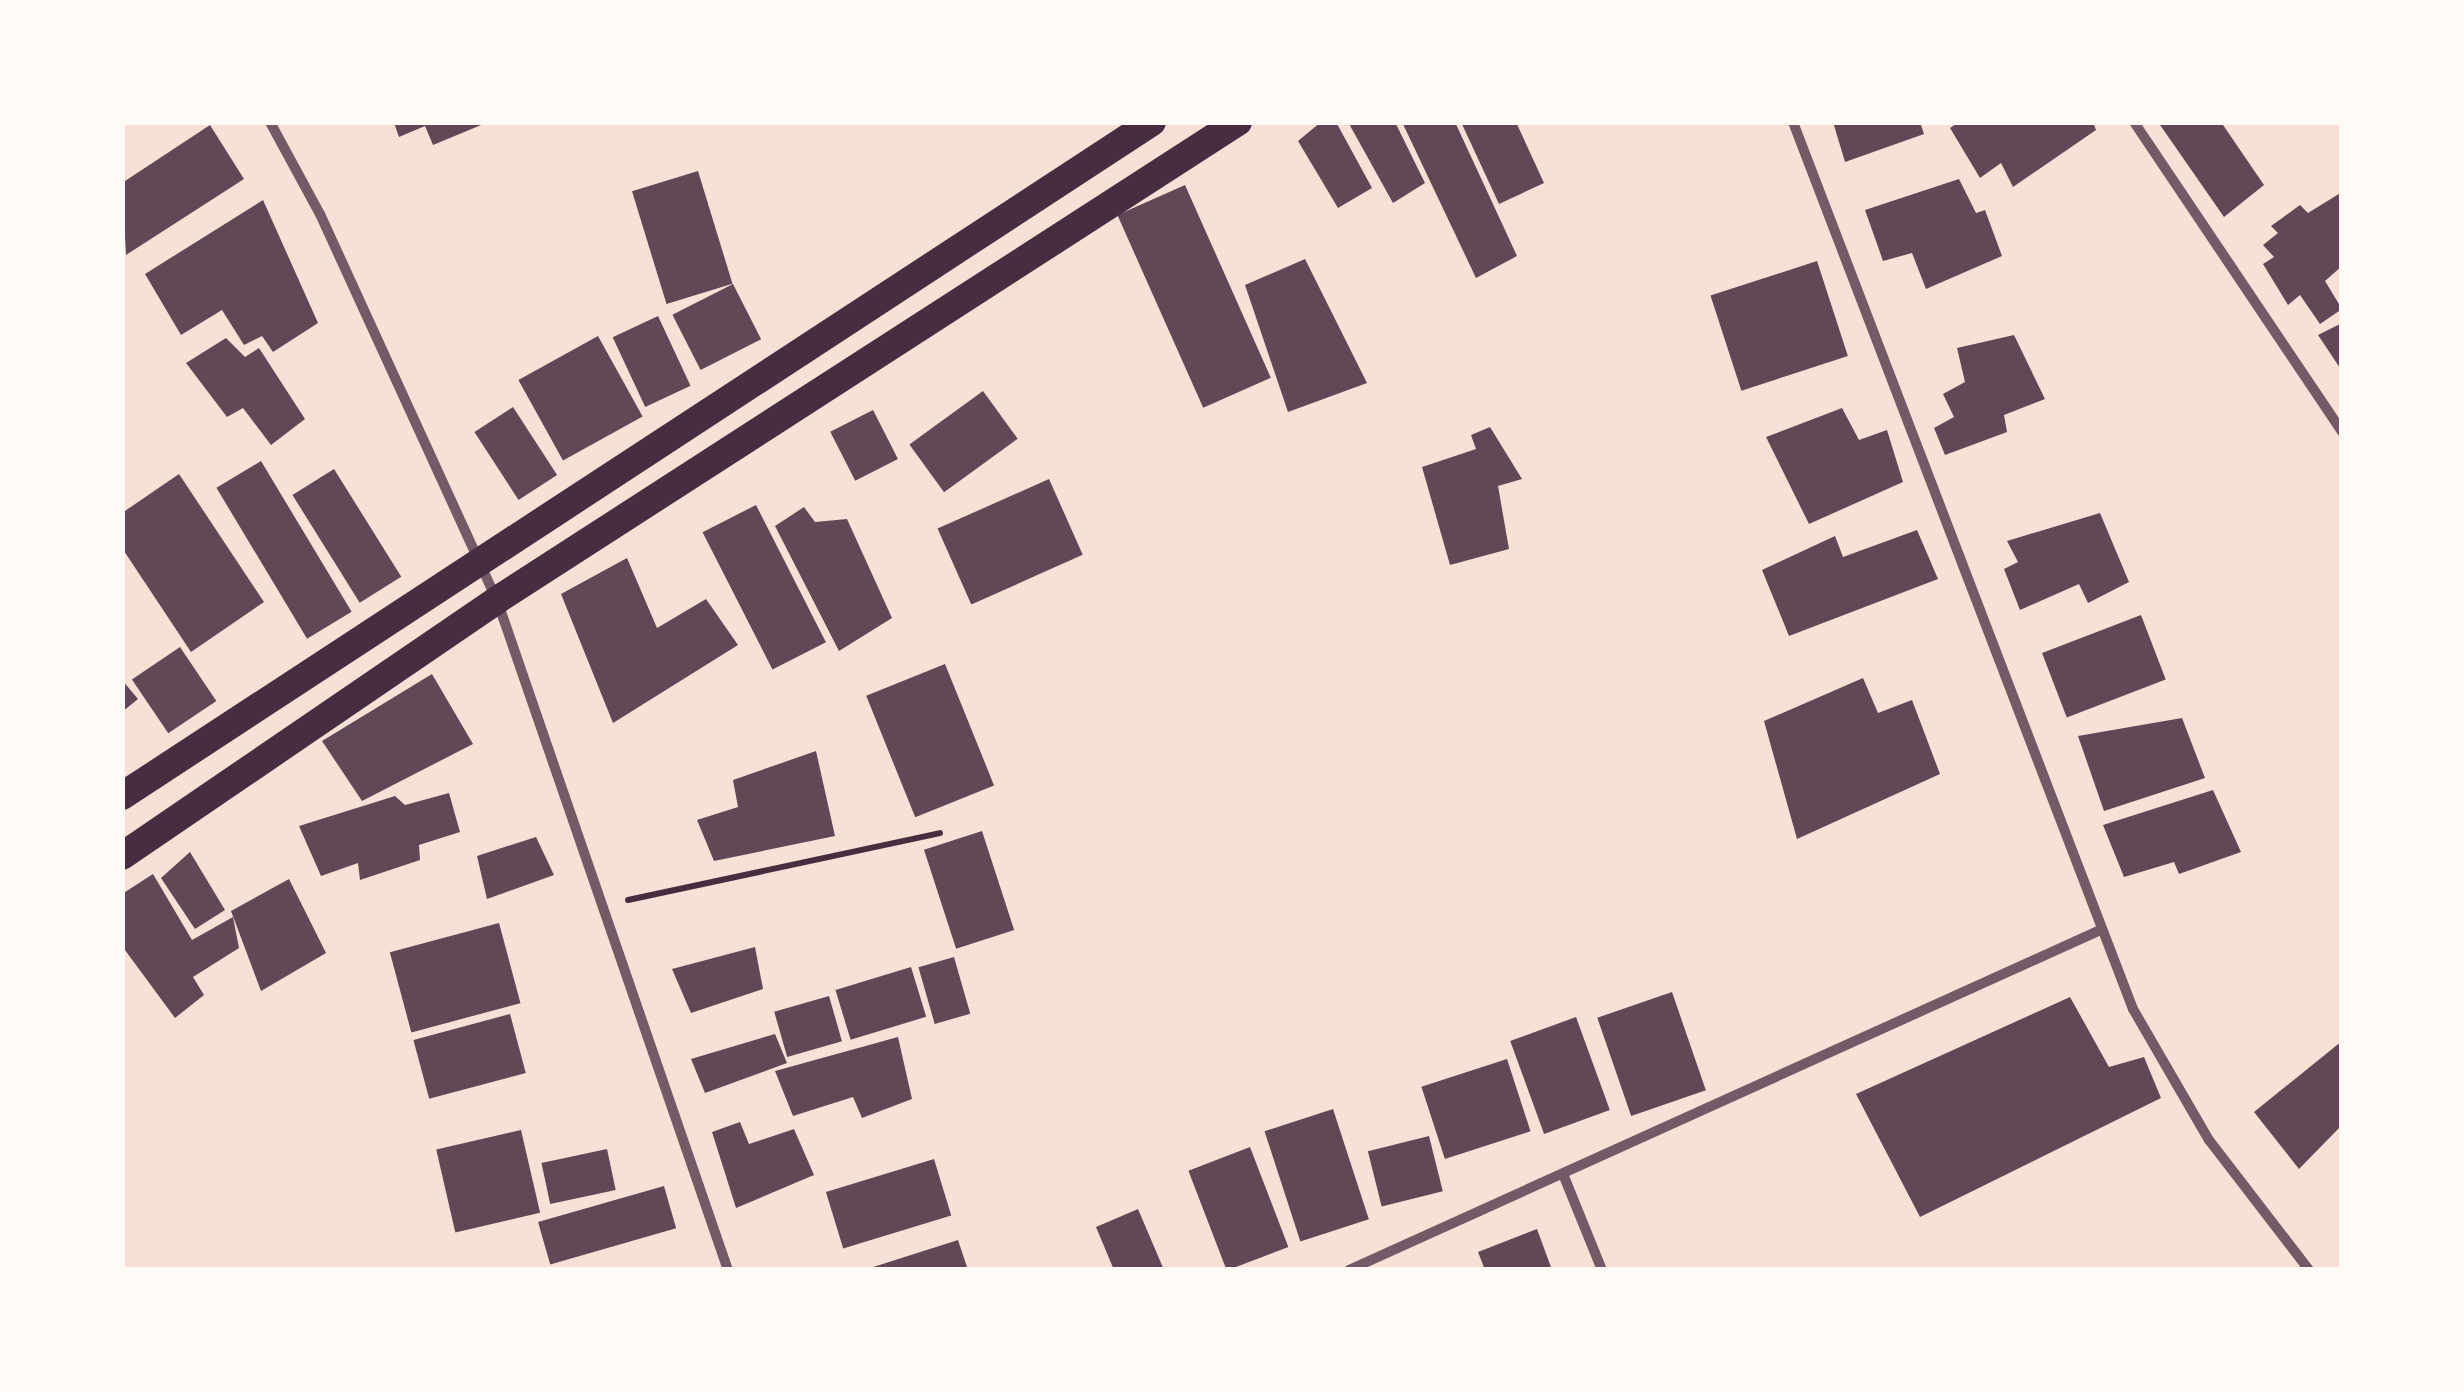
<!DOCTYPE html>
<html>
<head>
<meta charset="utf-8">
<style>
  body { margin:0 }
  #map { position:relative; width:2464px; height:1392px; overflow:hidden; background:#f7e1d7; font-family:Cabin,sans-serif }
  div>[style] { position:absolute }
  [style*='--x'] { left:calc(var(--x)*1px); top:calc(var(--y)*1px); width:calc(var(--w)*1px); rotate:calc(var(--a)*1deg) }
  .building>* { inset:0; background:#644757; transform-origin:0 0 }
  .path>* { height:6px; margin:-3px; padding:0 3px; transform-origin:3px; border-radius:3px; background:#4a2c40 }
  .minor>* { height:10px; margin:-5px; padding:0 5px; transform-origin:5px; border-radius:5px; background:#755966 }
  .trunk>* { height:28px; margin:-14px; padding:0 14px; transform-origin:14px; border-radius:14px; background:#4a2c40 }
  span { translate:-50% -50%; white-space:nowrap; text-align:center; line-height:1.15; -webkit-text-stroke:10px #fffaf5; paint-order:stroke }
  .frame { position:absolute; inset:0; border:125px solid #fffaf5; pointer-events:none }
</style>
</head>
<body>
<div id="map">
  <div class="building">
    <div style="clip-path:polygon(1321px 122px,1336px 122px,1372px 188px,1338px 208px,1298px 141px)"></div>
    <div style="clip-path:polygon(1348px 122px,1395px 122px,1425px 183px,1393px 203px)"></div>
    <div style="clip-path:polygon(1402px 122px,1455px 122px,1517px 256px,1476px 278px)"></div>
    <div style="clip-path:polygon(1461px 122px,1516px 122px,1544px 183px,1499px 204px)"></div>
    <div style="clip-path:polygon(1833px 122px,1920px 122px,1924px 134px,1845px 162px)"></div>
    <div style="clip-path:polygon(1959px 122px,2093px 122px,2096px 130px,2013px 187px,2001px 163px,1980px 178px,1950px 128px)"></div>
    <div style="clip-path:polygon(2158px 122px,2221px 122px,2264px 185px,2224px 217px)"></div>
    <div style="clip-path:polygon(394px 123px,486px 123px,433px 145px,425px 126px,399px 137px)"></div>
    <div style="clip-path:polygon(210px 125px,244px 179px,126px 255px,122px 183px)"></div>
    <div style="left:698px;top:171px;width:118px;height:69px;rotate:73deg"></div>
    <div style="clip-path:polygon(1959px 179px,1976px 213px,1985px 210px,2002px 256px,1926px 289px,1912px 253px,1883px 261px,1865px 210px)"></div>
    <div style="left:1185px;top:185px;width:211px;height:74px;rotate:66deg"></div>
    <div style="clip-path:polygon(2342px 192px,2342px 266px,2325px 281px,2342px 309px,2320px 324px,2300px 295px,2288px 305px,2263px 264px,2274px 257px,2263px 245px,2278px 233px,2271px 226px,2300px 205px,2308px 213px)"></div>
    <div style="clip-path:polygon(263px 200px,318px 323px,273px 352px,262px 336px,244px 345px,222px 310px,181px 335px,145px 274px)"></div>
    <div style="clip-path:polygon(1305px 259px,1367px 383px,1288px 412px,1245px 285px)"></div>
    <div style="left:1817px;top:261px;width:100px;height:112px;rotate:72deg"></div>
    <div style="left:733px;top:284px;width:62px;height:68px;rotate:63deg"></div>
    <div style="left:658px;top:316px;width:77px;height:50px;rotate:65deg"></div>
    <div style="clip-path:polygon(2342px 323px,2342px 371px,2318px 335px)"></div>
    <div style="clip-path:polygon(2014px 335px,2045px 399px,2004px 415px,2007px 432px,1945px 455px,1934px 428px,1954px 417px,1943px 394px,1965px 382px,1957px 348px)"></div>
    <div style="left:598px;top:336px;width:92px;height:91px;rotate:61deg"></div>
    <div style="clip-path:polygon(226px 338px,245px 357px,259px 348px,305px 419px,271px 445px,243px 408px,227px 417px,186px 363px)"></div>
    <div style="left:983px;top:391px;width:59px;height:91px;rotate:54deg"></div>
    <div style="left:513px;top:407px;width:81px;height:46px;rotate:57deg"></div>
    <div style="clip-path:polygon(1842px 408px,1859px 440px,1887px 430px,1903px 482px,1809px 524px,1766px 437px)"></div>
    <div style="left:873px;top:410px;width:55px;height:48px;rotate:63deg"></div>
    <div style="clip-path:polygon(1490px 427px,1522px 479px,1498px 486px,1509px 549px,1450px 565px,1422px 467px,1476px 449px,1471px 435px)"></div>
    <div style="left:261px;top:461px;width:176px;height:52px;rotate:59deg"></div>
    <div style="left:334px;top:469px;width:127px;height:49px;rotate:58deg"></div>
    <div style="clip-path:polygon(179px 474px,264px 602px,191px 652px,122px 548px,122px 513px)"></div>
    <div style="left:1049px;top:479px;width:83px;height:122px;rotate:66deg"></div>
    <div style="left:756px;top:505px;width:154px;height:60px;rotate:63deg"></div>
    <div style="clip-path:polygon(804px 507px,815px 522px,847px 519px,892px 618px,839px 651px,775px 526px)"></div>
    <div style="clip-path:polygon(2100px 513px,2129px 582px,2088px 603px,2079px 584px,2020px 610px,2004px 569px,2018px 562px,2007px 541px)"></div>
    <div style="clip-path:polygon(1917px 530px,1938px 579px,1789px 636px,1762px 570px,1835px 536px,1843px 557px)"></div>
    <div style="clip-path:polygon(627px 558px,657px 628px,706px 599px,738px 645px,613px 723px,561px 594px)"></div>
    <div style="left:2141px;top:615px;width:69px;height:106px;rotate:69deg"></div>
    <div style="left:180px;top:647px;width:65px;height:58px;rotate:56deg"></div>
    <div style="left:945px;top:664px;width:131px;height:85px;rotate:68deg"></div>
    <div style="clip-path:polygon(432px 674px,473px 744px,362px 801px,322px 741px)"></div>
    <div style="clip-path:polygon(1863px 678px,1878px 713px,1912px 700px,1940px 774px,1797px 839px,1764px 721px)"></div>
    <div style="clip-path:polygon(122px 680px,138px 699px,122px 712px)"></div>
    <div style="clip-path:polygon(2182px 718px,2205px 778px,2104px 811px,2078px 736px)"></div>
    <div style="clip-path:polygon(816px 751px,835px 836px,714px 861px,697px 820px,738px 807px,733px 780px)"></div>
    <div style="clip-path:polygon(2213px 790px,2241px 852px,2179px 874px,2174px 862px,2124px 877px,2103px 825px)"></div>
    <div style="clip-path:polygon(449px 793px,460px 832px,419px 845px,420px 860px,360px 880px,358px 863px,321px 876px,299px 826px,395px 796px,405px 805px)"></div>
    <div style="left:982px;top:831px;width:104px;height:61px;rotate:72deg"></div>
    <div style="clip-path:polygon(536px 837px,554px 875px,487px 899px,477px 856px)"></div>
    <div style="clip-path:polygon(190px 852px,225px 910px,195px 929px,161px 878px)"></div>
    <div style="clip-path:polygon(153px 874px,192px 940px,233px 917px,239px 948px,193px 977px,204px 995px,175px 1018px,122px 946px,122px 894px)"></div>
    <div style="clip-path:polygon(289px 879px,326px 953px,261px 991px,231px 911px)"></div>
    <div style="left:499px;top:923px;width:83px;height:113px;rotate:75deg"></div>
    <div style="clip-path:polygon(755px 947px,763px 989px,691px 1013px,672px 969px)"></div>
    <div style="left:954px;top:957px;width:59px;height:37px;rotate:74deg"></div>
    <div style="left:911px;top:967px;width:52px;height:79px;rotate:73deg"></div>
    <div style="left:1672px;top:992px;width:104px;height:79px;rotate:71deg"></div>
    <div style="left:829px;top:996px;width:47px;height:57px;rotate:74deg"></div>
    <div style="clip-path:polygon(2070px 997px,2109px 1067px,2144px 1057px,2161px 1098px,1920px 1217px,1856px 1094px)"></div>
    <div style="left:510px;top:1014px;width:61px;height:100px;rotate:75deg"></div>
    <div style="left:1576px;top:1017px;width:99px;height:70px;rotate:70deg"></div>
    <div style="clip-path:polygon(775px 1034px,787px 1063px,705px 1093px,691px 1059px)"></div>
    <div style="clip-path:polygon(898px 1037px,912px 1099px,862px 1118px,853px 1097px,793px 1116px,775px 1071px)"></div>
    <div style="clip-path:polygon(2342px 1041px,2342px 1125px,2299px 1169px,2254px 1112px)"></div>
    <div style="left:1507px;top:1059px;width:76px;height:90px;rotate:72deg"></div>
    <div style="left:1333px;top:1109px;width:116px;height:72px;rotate:72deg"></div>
    <div style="clip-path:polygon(740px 1122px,749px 1144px,794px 1129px,814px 1175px,736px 1208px,712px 1132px)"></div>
    <div style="left:521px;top:1130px;width:85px;height:87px;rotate:77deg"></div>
    <div style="left:1429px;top:1136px;width:57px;height:63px;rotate:76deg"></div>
    <div style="left:1250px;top:1147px;width:107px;height:66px;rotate:69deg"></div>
    <div style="left:607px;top:1149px;width:42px;height:67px;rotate:78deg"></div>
    <div style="left:934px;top:1159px;width:59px;height:113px;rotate:73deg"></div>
    <div style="left:664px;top:1186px;width:44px;height:131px;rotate:74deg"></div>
    <div style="clip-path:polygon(1138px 1209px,1164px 1270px,1114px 1270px,1096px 1227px)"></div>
    <div style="clip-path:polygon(1537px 1229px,1552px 1270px,1485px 1270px,1478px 1252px)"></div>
    <div style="clip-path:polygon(958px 1240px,968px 1270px,867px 1270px,867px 1269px)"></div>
  </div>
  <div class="path">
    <div style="--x:628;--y:900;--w:319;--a:-12.1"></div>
  </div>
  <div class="minor">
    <div style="--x:270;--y:122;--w:105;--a:61.5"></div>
    <div style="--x:320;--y:214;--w:425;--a:65.4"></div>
    <div style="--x:497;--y:600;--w:709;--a:70.98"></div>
    <div style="--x:1793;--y:122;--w:950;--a:69.03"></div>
    <div style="--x:2133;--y:1009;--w:151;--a:59.9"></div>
    <div style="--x:2209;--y:1140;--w:164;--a:52.4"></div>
    <div style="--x:2134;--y:122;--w:373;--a:56.1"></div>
    <div style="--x:1563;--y:1174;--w:104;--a:67.9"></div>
    <div style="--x:1349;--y:1270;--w:822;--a:-24.35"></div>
  </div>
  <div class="trunk">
    <div style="--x:122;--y:796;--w:1231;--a:-33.2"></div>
    <div style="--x:122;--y:856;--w:454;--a:-34.3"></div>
    <div style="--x:497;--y:600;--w:882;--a:-32.83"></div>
  </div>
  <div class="frame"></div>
</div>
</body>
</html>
